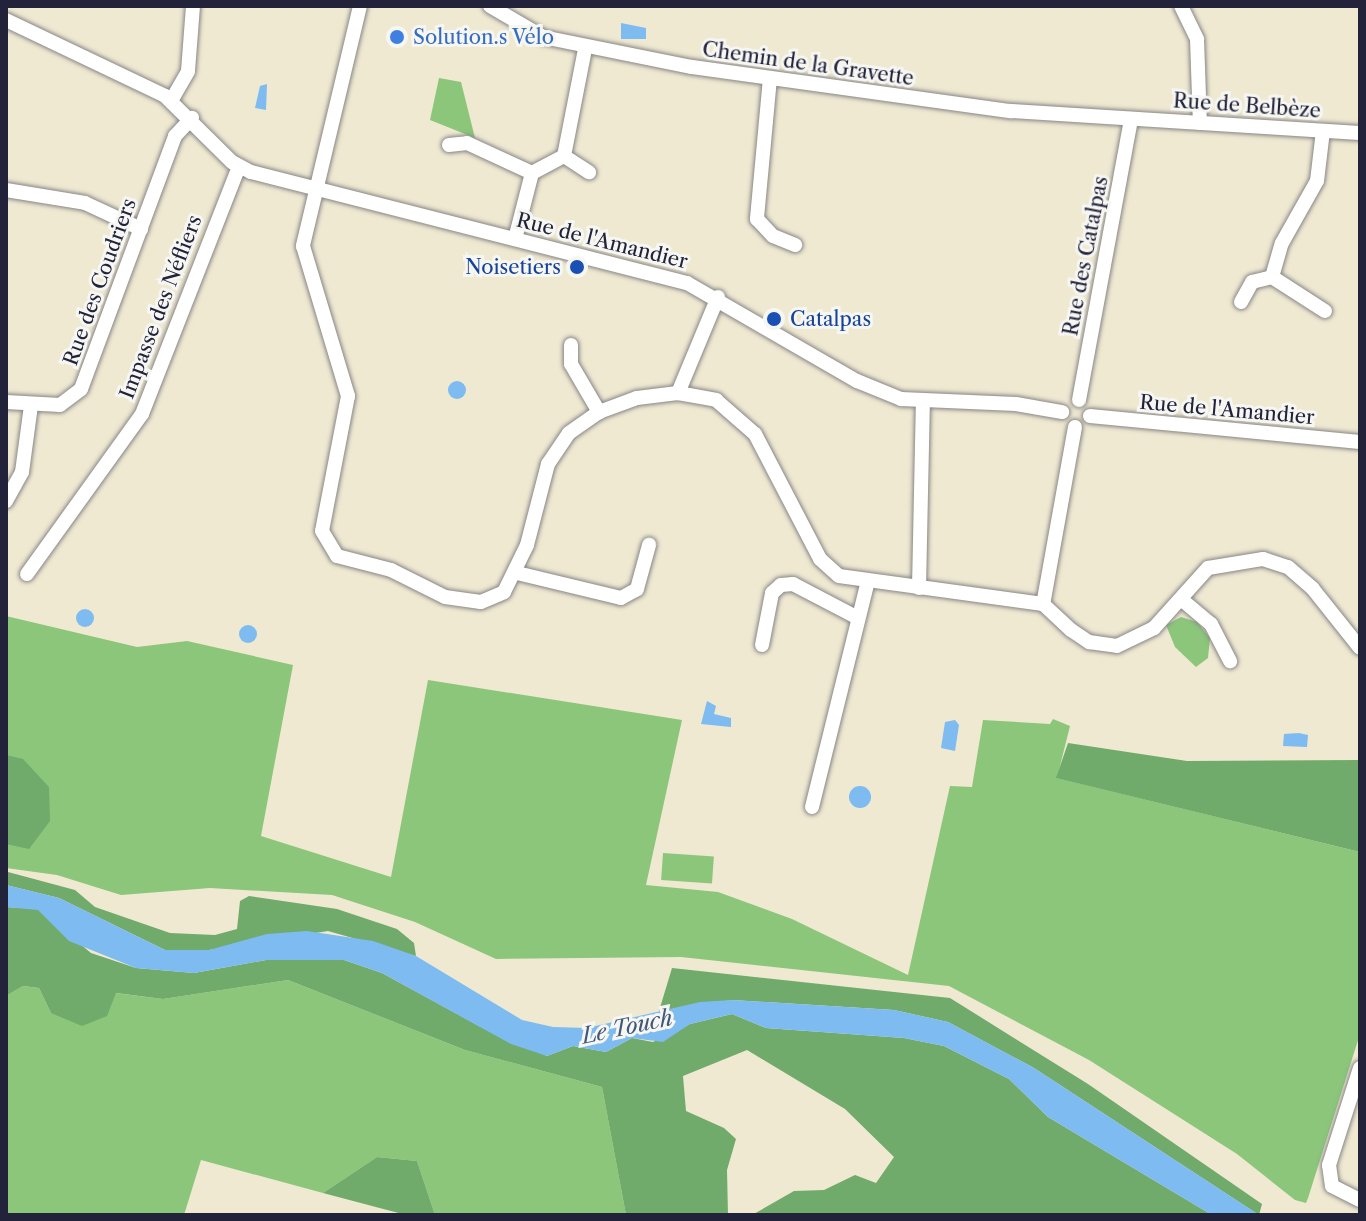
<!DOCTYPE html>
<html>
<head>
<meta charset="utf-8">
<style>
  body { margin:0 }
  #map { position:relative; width:1366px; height:1221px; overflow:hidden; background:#efe9d2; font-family:"Libre Caslon Text",serif }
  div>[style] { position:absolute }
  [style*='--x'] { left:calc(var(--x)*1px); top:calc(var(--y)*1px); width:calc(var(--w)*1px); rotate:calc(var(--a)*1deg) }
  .green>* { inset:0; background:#8bc67b; transform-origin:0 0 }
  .forest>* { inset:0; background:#70ab6b }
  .water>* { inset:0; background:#7dbbf0 }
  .round { border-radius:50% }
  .roads { filter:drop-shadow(0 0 2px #888686) drop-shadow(0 0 2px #888686) }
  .minor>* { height:14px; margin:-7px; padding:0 7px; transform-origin:7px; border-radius:7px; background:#fff }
  .dots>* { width:22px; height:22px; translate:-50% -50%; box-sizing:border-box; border:4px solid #f6f6f2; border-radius:50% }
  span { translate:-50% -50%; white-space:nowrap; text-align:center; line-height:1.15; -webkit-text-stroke:6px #f6f6f2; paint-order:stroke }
  .shop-label { font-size:20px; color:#366cbe }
  .left { translate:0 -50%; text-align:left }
  .street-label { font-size:20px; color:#22223b }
  .transit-label { font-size:20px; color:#164399 }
  .right { translate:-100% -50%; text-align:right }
  .water-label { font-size:22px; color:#42587a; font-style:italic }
  .frame { position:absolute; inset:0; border:8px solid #22223b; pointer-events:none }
</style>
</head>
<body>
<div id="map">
  <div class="green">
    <div style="clip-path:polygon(439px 78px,461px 82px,475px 138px,430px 120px)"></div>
    <div style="clip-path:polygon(6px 616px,137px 647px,187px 641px,293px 665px,261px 836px,391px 877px,428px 680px,682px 720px,646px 885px,718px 892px,792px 919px,908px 975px,950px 786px,972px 787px,983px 720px,1050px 724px,1053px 719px,1070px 726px,1057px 778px,1360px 852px,1360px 1034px,1308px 1198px,1306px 1203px,1295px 1200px,1237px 1154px,1089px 1060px,949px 986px,681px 957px,496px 959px,415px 922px,332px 895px,210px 888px,121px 895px,57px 875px,6px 868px)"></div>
    <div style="clip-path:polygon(1181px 617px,1197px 622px,1210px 638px,1208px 658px,1196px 667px,1175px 647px,1166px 625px)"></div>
    <div style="left:663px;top:853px;width:51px;height:27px;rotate:4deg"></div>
    <div style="clip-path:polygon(288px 980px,465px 1050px,602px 1087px,626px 1215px,435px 1215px,417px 1161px,377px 1157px,323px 1193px,201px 1160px,184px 1215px,6px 1215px,6px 996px,23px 986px,39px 988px,51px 1013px,115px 993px,163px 999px)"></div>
  </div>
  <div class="forest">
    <div style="clip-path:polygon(1068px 743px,1187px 761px,1360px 760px,1360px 852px,1056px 778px)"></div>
    <div style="clip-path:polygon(6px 755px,23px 759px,49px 787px,50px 821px,29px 849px,6px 844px)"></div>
    <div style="clip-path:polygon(8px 872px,75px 890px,95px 907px,170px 933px,215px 935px,237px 929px,240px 901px,249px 896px,337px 909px,397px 929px,414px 943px,416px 956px,328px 931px,209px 950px,165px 950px,59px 898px,6px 885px)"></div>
    <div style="clip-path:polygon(6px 907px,38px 909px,91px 953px,136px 968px,194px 973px,266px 960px,344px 960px,382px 973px,479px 1026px,547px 1056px,573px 1046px,606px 1052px,632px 1038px,653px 1042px,690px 1024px,732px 1014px,766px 1028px,904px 1038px,944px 1046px,1009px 1079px,1048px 1117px,1212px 1215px,752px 1215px,794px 1191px,824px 1190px,855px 1175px,876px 1183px,894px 1157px,845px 1109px,747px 1050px,683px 1076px,686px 1111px,724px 1128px,736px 1139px,727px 1170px,728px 1215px,626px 1215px,602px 1087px,465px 1050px,288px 980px,163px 999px,116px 993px,107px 1016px,82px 1026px,51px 1013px,39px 988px,23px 986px,6px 996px)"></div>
    <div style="clip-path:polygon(672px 968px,950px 998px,1088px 1084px,1262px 1204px,1259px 1215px,1034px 1068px,948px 1022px,894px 1010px,732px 1000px,659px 1011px)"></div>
    <div style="clip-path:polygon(377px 1157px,417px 1161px,435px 1215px,406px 1215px,323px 1193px)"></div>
  </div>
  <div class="water">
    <div style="clip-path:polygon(621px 23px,646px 28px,646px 39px,621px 39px)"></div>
    <div style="clip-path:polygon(267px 84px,266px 110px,255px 108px,260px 86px)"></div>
    <div class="round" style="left:448px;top:381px;width:18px;height:18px"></div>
    <div class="round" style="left:76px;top:609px;width:18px;height:18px"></div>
    <div class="round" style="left:239px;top:625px;width:18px;height:18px"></div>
    <div style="clip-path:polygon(707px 701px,716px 706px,714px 714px,731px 718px,731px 727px,701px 724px)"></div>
    <div style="clip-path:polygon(955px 720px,959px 725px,955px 751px,941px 748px,945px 722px)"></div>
    <div style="clip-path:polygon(1299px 733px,1308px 735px,1307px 747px,1283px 746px,1284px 734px)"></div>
    <div class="round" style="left:849px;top:786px;width:22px;height:22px"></div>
    <div style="clip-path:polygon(6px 885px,59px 898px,165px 950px,209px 950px,267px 934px,307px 931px,373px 941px,416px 956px,522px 1020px,553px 1027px,587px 1028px,700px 1002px,732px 1000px,894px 1010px,948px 1022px,1034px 1068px,1259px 1215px,1212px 1215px,1048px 1117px,1009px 1079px,944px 1046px,904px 1038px,766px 1028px,732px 1014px,690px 1024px,663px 1042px,632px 1038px,606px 1052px,573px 1046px,547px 1056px,511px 1044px,382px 973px,344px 960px,266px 960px,194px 973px,136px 968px,69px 941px,38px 910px,6px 907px)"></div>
  </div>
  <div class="roads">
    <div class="minor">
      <div style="--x:360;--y:6;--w:247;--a:103.4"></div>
      <div style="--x:303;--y:246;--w:157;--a:73.3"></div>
      <div style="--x:348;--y:396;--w:137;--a:100.9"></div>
      <div style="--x:322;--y:531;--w:29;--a:59"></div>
      <div style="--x:337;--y:556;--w:56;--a:14.5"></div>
      <div style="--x:391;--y:570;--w:60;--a:26.6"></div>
      <div style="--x:445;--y:597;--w:36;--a:8"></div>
      <div style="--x:481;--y:602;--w:25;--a:-23"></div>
      <div style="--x:504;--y:592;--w:52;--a:-63.9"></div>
      <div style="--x:527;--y:545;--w:84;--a:-75.5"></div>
      <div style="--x:548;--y:464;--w:37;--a:-56"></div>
      <div style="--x:569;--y:433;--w:37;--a:-35"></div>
      <div style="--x:599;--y:412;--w:40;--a:-20.2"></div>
      <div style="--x:637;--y:398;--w:41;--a:-7"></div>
      <div style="--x:678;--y:393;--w:104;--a:-67.4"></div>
      <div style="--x:490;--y:6;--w:61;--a:30.3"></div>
      <div style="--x:543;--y:37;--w:152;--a:11.4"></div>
      <div style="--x:692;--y:67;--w:322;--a:7.9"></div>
      <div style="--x:1011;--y:111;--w:350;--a:3.6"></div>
      <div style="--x:1181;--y:6;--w:37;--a:64"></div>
      <div style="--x:1197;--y:39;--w:84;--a:88"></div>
      <div style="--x:6;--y:20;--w:176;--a:25.5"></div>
      <div style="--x:165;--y:96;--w:94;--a:44.6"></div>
      <div style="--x:232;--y:162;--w:21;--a:28"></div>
      <div style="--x:251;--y:172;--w:450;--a:14.3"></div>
      <div style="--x:687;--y:283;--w:196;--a:30"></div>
      <div style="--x:857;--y:381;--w:48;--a:22.2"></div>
      <div style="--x:901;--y:399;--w:115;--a:2.5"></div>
      <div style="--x:1016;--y:404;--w:47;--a:9.9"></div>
      <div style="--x:770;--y:78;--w:142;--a:95.3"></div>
      <div style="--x:757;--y:219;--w:23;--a:47"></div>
      <div style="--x:773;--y:236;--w:24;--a:22"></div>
      <div style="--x:171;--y:101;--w:34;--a:-60"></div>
      <div style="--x:188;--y:71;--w:65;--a:-85.6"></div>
      <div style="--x:449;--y:145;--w:18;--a:-6"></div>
      <div style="--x:467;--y:143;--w:72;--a:24.8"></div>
      <div style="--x:564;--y:156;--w:30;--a:33"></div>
      <div style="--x:6;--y:190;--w:80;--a:9.3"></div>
      <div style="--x:85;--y:203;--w:62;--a:24.9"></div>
      <div style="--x:515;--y:239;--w:68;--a:-75.6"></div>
      <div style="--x:532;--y:173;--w:36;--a:-28"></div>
      <div style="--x:564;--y:156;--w:109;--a:-78.9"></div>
      <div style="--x:1272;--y:277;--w:63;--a:32.7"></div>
      <div style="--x:1241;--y:302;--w:23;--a:-61"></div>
      <div style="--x:1252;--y:282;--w:21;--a:-14"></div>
      <div style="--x:1272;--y:277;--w:35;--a:-74"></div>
      <div style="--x:1282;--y:243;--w:71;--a:-60.6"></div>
      <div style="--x:1317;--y:181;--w:50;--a:-83.2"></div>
      <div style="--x:571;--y:345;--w:19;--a:90"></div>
      <div style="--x:571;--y:364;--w:56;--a:59.7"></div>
      <div style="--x:678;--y:393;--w:39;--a:10"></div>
      <div style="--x:716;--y:400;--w:52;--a:41.1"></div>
      <div style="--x:755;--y:434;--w:141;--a:62.5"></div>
      <div style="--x:820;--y:559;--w:25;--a:42"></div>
      <div style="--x:839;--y:576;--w:206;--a:7.8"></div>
      <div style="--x:1079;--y:400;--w:286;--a:-79.5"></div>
      <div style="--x:6;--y:402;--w:54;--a:3.2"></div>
      <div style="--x:60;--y:405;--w:26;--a:-37"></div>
      <div style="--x:81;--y:389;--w:270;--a:-69.6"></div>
      <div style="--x:175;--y:136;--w:25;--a:-47"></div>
      <div style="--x:1090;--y:416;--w:271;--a:5.5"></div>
      <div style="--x:1075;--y:427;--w:180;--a:100.2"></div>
      <div style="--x:1043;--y:604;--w:38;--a:43"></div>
      <div style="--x:1071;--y:630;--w:22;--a:34"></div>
      <div style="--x:1089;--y:642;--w:28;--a:8"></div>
      <div style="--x:1117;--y:646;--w:41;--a:-25.9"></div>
      <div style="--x:1154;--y:628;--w:81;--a:-48"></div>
      <div style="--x:1208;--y:568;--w:56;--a:-9.3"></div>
      <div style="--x:1263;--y:559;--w:26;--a:18"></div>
      <div style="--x:1288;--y:567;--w:33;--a:41"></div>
      <div style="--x:1313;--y:589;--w:75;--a:51.5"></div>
      <div style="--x:6;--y:501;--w:33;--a:-61"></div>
      <div style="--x:22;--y:472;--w:68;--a:-82.3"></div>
      <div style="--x:517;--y:573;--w:107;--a:13.5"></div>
      <div style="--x:621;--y:598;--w:18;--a:-29"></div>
      <div style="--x:637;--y:589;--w:46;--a:-74.7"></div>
      <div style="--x:27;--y:574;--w:197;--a:-54.3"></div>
      <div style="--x:142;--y:414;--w:265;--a:-68.6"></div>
      <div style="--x:919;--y:588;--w:184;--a:-88.8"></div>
      <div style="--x:1181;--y:599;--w:39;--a:40"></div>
      <div style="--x:1211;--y:624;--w:42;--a:62.8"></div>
      <div style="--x:762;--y:645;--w:53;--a:-79.1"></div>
      <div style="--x:772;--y:593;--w:12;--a:-42"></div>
      <div style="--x:781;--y:585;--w:12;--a:-5"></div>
      <div style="--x:793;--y:584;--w:71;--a:27.6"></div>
      <div style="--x:812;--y:807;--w:230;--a:-76.1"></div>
      <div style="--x:1360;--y:1068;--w:102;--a:107.7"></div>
      <div style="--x:1329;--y:1165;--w:21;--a:82"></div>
      <div style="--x:1332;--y:1186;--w:31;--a:27"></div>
    </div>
  </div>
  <div class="dots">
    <div style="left:397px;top:37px;background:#3f7fe0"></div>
    <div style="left:577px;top:267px;background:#1a4fb4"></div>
    <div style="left:774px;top:319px;background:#1a4fb4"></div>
  </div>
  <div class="shop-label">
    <span class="left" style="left:413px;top:37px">Solution.s Vélo</span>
  </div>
  <div class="street-label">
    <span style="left:808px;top:64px;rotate:8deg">Chemin de la Gravette</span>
    <span style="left:1247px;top:106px;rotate:4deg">Rue de Belbèze</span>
    <span style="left:602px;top:241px;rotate:14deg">Rue de l'Amandier</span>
    <span style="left:1086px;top:256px;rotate:-79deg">Rue des Catalpas</span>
    <span style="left:100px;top:282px;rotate:-70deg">Rue des Coudriers</span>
    <span style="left:161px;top:307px;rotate:-69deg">Impasse des Néfliers</span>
    <span style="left:1227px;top:410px;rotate:5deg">Rue de l'Amandier</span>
  </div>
  <div class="transit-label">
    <span class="right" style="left:561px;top:267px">Noisetiers</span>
    <span class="left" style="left:790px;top:319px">Catalpas</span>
  </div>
  <div class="water-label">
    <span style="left:627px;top:1027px;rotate:-12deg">Le Touch</span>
  </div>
  <div class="frame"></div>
</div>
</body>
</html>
